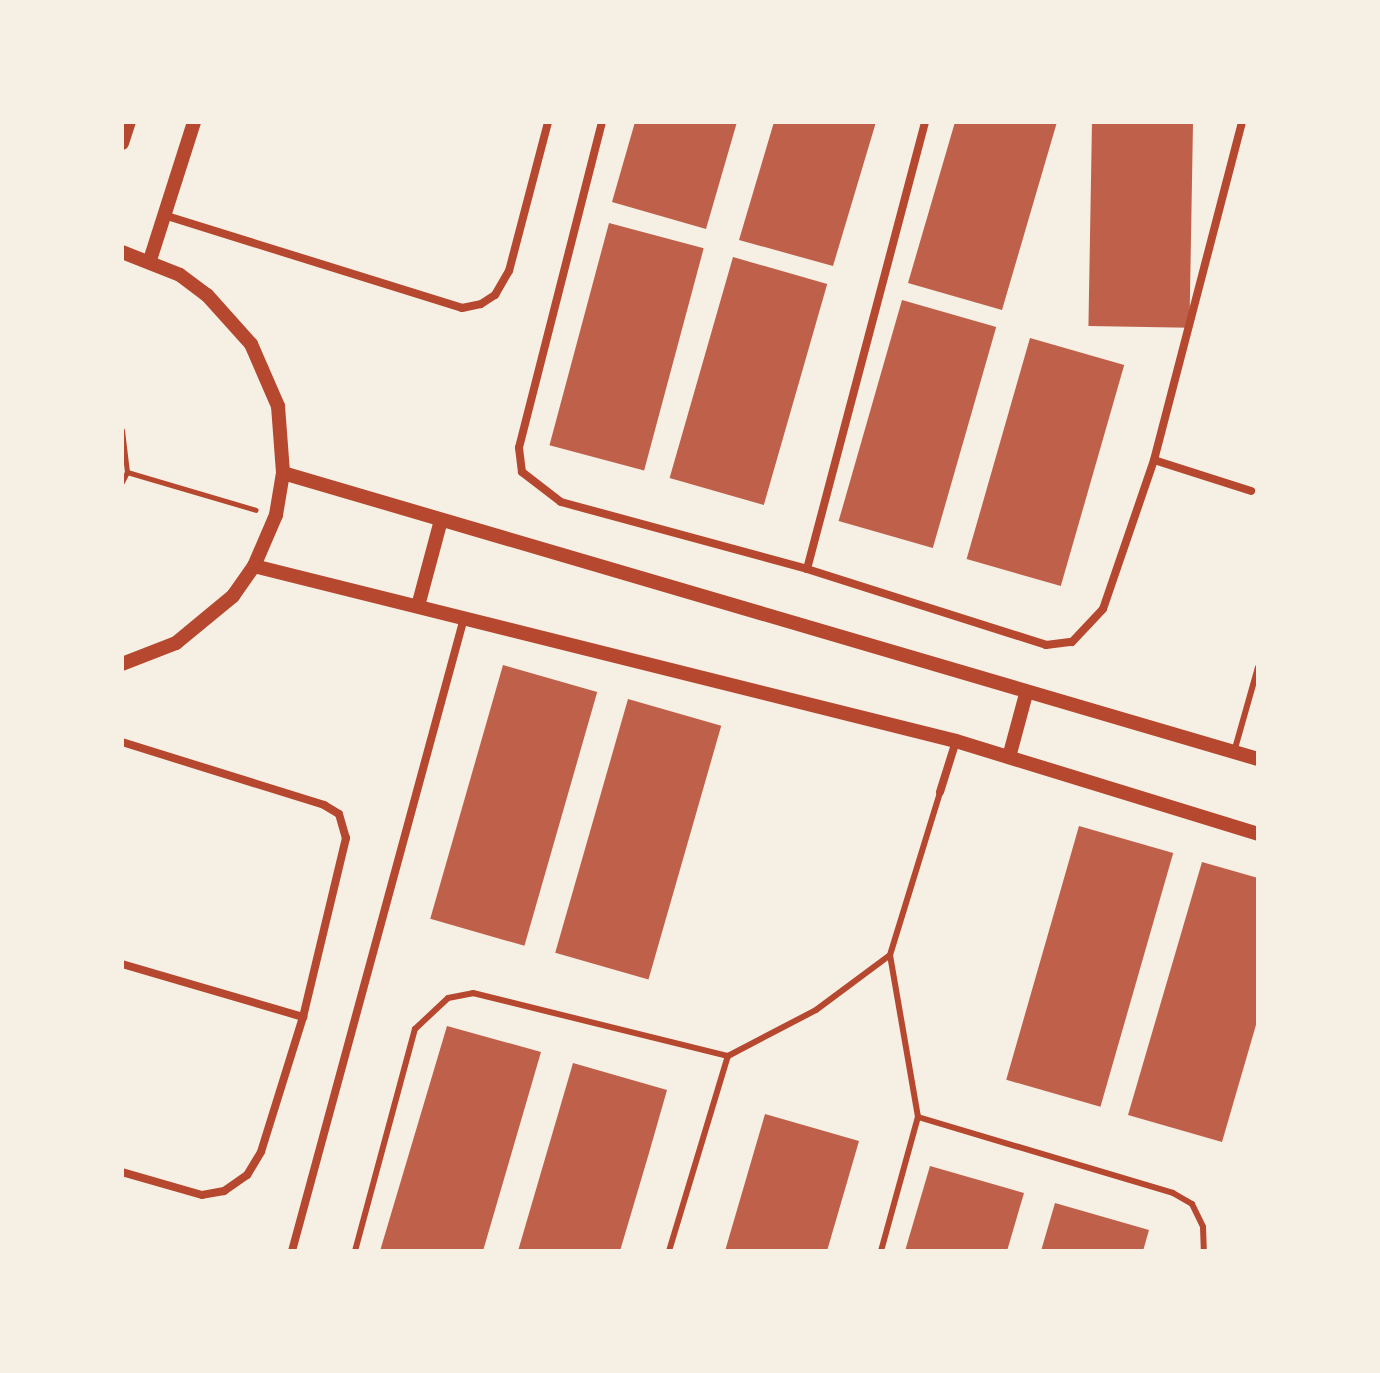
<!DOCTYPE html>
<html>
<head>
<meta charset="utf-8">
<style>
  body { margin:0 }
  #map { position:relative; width:1380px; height:1373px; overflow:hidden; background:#f6efe4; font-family:"Source Serif 4",serif }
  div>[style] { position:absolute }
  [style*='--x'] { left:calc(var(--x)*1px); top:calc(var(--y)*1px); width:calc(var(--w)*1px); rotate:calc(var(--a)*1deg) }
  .building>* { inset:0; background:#bf614a; transform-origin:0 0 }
  .path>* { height:5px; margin:-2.5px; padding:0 2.5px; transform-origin:2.5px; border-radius:2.5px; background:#b5482f }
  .service>* { height:6px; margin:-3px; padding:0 3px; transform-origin:3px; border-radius:3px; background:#b5482f }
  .minor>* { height:8px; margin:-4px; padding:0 4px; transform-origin:4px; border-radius:4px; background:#b5482f }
  .tertiary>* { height:14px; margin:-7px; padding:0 7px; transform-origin:7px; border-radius:7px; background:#b5482f }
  span { translate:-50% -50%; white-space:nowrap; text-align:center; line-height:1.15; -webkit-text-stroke:6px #f6efe4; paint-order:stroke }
  .frame { position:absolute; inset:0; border:124px solid #f6efe4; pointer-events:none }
</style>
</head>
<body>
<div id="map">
  <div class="building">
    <div style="clip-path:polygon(635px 122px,737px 122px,706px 229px,612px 202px)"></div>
    <div style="clip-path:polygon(774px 122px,876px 122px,833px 266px,739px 240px)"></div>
    <div style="clip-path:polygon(955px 122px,1057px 122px,1002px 310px,908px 283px)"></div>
    <div style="left:1092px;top:122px;width:101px;height:204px;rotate:1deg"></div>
    <div style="left:609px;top:223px;width:98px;height:230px;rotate:15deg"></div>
    <div style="left:733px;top:257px;width:98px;height:230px;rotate:16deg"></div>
    <div style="left:902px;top:300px;width:98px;height:230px;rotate:16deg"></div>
    <div style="left:1030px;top:338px;width:98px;height:230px;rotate:16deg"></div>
    <div style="left:503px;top:665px;width:98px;height:264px;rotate:16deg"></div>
    <div style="left:628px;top:699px;width:97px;height:264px;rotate:16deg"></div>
    <div style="left:1079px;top:826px;width:98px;height:264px;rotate:16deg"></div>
    <div style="clip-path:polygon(1202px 862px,1258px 878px,1258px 1018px,1222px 1142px,1128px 1115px)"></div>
    <div style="clip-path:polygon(447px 1026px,541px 1052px,504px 1179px,483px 1251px,380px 1251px)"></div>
    <div style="clip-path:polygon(573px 1063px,667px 1090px,649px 1153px,620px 1251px,518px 1251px)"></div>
    <div style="clip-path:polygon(765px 1114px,859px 1141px,827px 1251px,725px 1251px)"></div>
    <div style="clip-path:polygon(930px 1166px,1024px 1193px,1007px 1251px,905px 1251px)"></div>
    <div style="clip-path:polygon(1055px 1203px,1149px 1230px,1143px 1251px,1041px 1251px)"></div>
  </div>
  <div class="path">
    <div style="--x:122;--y:430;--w:42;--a:83.2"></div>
    <div style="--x:127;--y:472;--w:11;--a:117"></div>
    <div style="--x:127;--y:472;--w:134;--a:16.4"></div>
  </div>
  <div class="service">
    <div style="--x:1234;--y:752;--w:88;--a:-74.2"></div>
    <div style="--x:918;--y:1117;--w:266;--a:16.6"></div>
    <div style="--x:1173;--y:1193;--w:22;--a:30"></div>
    <div style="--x:1192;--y:1204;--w:25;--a:64"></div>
    <div style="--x:1203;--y:1227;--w:24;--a:88"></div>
    <div style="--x:355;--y:1251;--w:230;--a:-74.9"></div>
    <div style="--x:415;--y:1029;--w:45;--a:-43.2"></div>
    <div style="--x:448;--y:998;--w:25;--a:-11"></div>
    <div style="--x:473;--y:993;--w:263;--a:13.9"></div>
    <div style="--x:669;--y:1251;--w:204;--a:-73.2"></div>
    <div style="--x:728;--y:1056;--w:99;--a:-27.6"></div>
    <div style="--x:816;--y:1010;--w:92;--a:-36.6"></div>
    <div style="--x:881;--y:1251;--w:139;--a:-74.6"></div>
    <div style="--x:918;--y:1117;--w:164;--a:-99.8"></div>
    <div style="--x:890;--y:955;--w:170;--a:-72.9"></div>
  </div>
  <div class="minor">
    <div style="--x:602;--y:122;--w:336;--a:104.3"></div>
    <div style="--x:519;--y:448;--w:24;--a:83"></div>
    <div style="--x:522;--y:472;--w:49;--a:37.6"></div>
    <div style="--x:561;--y:502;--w:255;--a:15.2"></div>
    <div style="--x:807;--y:569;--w:251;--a:17.6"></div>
    <div style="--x:1046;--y:645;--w:26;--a:-7"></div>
    <div style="--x:1072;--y:642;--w:45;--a:-46.8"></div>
    <div style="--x:1103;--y:609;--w:157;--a:-71.1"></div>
    <div style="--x:1154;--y:460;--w:349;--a:-75.4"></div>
    <div style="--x:167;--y:216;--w:309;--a:17.3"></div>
    <div style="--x:462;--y:308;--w:19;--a:-12"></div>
    <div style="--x:481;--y:304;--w:17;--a:-33"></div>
    <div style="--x:495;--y:295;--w:28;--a:-60"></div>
    <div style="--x:509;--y:271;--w:154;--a:-75.3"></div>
    <div style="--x:1154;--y:460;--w:102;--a:17.7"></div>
    <div style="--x:807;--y:569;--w:462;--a:-75.2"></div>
    <div style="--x:122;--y:742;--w:212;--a:17.3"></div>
    <div style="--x:324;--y:805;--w:17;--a:31"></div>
    <div style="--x:339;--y:814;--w:25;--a:74"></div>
    <div style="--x:346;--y:838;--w:184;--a:103.5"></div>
    <div style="--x:303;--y:1017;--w:141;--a:107.3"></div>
    <div style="--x:261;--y:1152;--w:27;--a:121"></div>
    <div style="--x:247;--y:1175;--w:28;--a:145"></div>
    <div style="--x:224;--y:1191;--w:22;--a:170"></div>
    <div style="--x:202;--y:1195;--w:83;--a:-164"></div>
    <div style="--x:940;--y:792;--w:53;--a:-72.6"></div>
    <div style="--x:122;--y:964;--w:189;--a:16.3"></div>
    <div style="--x:292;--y:1251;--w:656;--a:-74.8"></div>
  </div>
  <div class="tertiary">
    <div style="--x:122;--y:143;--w:22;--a:-72"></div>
    <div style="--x:122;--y:252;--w:62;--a:21.6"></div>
    <div style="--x:180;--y:275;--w:34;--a:37"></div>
    <div style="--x:207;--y:295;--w:66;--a:48.1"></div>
    <div style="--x:251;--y:344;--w:68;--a:66.5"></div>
    <div style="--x:278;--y:406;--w:67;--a:85.7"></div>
    <div style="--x:283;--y:473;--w:43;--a:99.5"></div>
    <div style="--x:276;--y:515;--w:56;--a:113.3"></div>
    <div style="--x:254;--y:566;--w:37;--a:125"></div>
    <div style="--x:233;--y:596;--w:74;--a:140.5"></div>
    <div style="--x:176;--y:643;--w:58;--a:158.7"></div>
    <div style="--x:150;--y:260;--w:145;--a:-72.3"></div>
    <div style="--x:283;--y:473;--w:1016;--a:16.35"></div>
    <div style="--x:254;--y:566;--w:723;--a:14"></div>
    <div style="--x:956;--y:741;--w:316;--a:17.1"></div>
    <div style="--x:418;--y:606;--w:89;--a:-75"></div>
    <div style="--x:1009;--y:757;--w:65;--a:-74.9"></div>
  </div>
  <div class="frame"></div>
</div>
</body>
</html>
